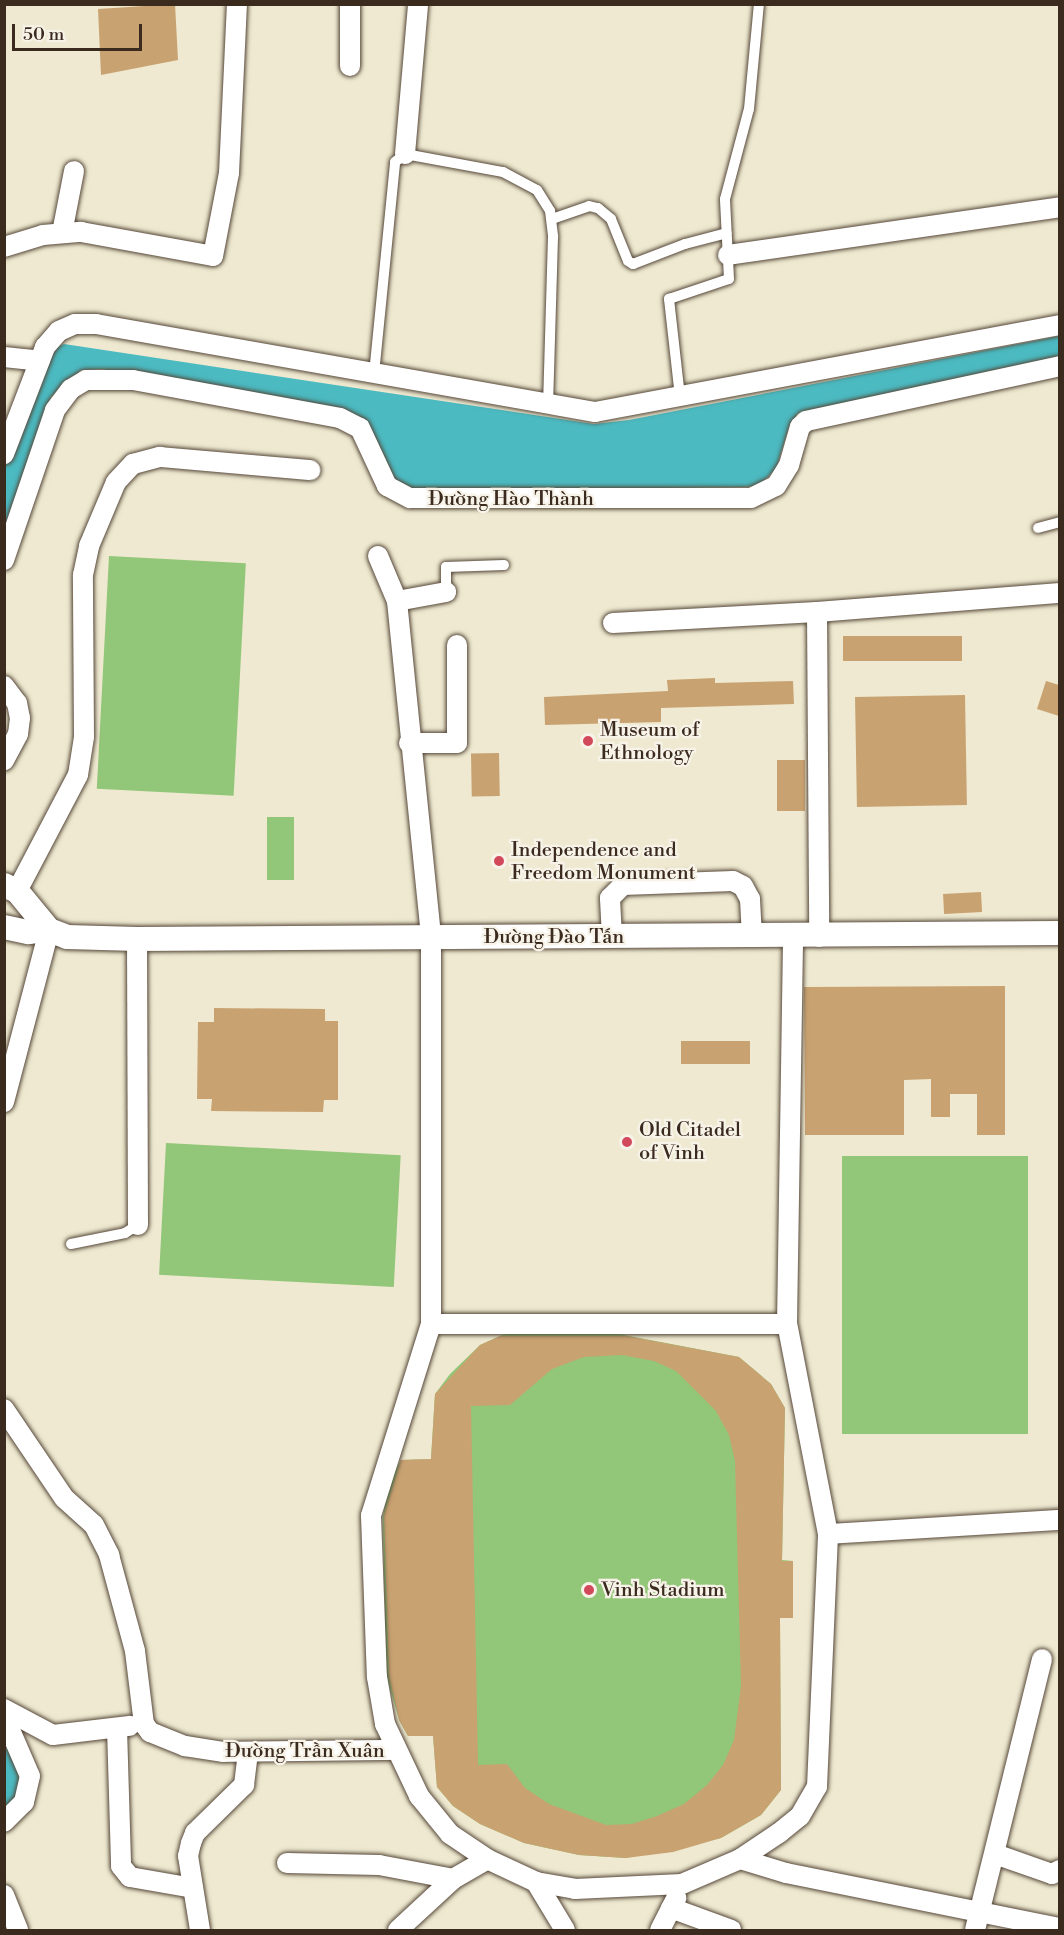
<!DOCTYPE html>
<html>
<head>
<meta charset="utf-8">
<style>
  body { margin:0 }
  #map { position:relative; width:1064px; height:1935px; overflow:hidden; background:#eee9d0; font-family:"Libre Bodoni",serif }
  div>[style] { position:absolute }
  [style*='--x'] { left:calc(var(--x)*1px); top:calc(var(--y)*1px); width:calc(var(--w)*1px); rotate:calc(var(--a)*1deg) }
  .green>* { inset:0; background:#92c678; transform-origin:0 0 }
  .water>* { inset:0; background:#4bbac1 }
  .building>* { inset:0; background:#c9a271; transform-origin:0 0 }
  .roads { filter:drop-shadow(0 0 2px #564739) drop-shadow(0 0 2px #564739) }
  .service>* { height:10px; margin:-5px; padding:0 5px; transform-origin:5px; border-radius:5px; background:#fff }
  .minor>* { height:20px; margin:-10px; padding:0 10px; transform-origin:10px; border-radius:10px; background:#fff }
  .tertiary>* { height:24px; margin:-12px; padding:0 12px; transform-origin:12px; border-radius:12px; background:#fff }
  .dots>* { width:16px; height:16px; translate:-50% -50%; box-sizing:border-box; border:3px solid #f7f3e8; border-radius:50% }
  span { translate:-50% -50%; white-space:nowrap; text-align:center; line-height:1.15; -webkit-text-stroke:4.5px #f7f3e8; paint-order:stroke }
  .street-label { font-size:20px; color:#3b2a1e }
  .poi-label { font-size:20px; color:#3b2a1e }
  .left { translate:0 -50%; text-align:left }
  .frame { position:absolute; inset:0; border:6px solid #3b2a1e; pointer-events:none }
  .scale { position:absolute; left:12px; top:24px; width:130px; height:27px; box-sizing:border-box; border:3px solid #3b2a1e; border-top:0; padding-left:8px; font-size:18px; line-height:21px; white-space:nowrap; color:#3b2a1e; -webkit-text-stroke:4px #f7f3e8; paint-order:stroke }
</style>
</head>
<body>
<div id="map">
  <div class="green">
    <div style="left:109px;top:556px;width:137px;height:233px;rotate:3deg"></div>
    <div style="left:267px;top:817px;width:27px;height:63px"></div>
    <div style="left:166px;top:1143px;width:235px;height:132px;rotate:3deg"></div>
    <div style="left:1028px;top:1156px;width:278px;height:186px;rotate:90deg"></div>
    <div style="clip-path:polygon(529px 1331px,619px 1334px,739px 1357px,771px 1384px,785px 1408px,782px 1560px,793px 1561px,793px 1618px,780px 1618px,781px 1790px,761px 1815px,721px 1838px,626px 1858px,579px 1855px,524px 1843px,480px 1824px,453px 1806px,437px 1787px,433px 1736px,408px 1736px,399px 1720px,386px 1674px,383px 1518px,388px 1485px,401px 1460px,431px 1459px,435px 1394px,450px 1374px,480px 1345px,502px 1335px)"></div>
  </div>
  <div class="water">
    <div style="clip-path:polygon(1059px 336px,1059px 356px,798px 413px,790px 424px,776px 469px,758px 486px,743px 487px,416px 491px,393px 482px,349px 414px,102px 369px,81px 370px,51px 397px,5px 531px,5px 465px,40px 365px,51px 350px,64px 344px,594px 424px,629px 420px)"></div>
    <div style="clip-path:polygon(4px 1744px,20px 1769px,24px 1790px,4px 1820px)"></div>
  </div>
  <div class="building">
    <div style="clip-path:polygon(175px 4px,178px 60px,101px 75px,98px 9px)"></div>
    <div style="left:962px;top:636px;width:25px;height:119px;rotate:90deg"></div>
    <div style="clip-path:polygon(715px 678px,715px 683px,793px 681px,794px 704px,661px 708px,661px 722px,545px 725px,544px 697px,668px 691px,667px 680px)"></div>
    <div style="clip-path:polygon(1046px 681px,1059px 685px,1059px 716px,1037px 709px)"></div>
    <div style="left:965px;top:695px;width:110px;height:110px;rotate:89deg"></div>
    <div style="left:499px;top:753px;width:43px;height:28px;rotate:89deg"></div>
    <div style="left:777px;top:760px;width:28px;height:51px"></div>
    <div style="left:981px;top:892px;width:20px;height:38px;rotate:87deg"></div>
    <div style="clip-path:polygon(1005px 986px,1005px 1135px,977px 1135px,977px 1094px,950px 1094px,950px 1117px,931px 1117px,931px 1079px,904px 1080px,904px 1135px,805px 1135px,804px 987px)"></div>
    <div style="clip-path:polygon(214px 1008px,325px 1009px,325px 1021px,338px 1021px,338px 1100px,324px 1100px,323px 1112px,211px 1111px,212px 1099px,197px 1099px,198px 1022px,214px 1022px)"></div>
    <div style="left:681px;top:1041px;width:69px;height:23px"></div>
    <div style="clip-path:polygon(evenodd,500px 1336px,627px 1336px,739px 1357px,771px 1384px,785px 1408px,782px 1561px,793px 1561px,793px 1618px,780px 1618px,781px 1790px,761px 1815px,721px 1838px,673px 1852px,626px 1858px,579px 1855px,524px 1843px,480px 1824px,453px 1806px,437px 1787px,433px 1736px,408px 1736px,399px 1720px,389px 1676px,384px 1515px,401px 1460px,431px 1459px,435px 1394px,480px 1345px,500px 1336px,622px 1355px,654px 1361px,676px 1371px,716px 1411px,729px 1435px,735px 1461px,741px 1686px,734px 1740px,723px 1765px,707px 1785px,684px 1804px,657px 1816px,632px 1824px,606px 1825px,549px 1804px,525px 1788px,507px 1764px,478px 1765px,471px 1406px,510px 1405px,552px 1369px,584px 1357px,622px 1355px)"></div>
  </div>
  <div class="roads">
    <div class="service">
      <div style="--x:552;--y:219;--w:39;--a:-19"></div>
      <div style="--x:589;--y:206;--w:9;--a:13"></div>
      <div style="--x:598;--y:208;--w:17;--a:40"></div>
      <div style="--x:611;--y:219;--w:45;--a:68"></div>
      <div style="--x:628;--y:261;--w:6;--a:31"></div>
      <div style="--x:633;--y:264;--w:56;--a:-21"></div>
      <div style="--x:685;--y:244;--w:43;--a:-14.7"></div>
      <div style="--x:374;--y:374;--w:213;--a:-84.3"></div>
      <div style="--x:395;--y:162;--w:13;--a:-39"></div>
      <div style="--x:405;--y:154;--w:100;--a:10.4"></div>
      <div style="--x:503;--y:172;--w:38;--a:28"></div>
      <div style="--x:537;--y:190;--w:25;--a:58"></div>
      <div style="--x:550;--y:211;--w:26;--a:83"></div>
      <div style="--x:553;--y:237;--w:168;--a:91.7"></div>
      <div style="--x:680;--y:397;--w:99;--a:-96.4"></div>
      <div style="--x:669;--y:299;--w:63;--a:-18.4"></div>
      <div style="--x:729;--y:279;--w:80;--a:-92.9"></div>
      <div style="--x:725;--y:199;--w:93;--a:-75.1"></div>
      <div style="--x:749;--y:109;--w:105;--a:-84.6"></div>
      <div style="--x:1038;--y:528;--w:23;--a:-15"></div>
      <div style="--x:446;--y:592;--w:25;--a:-90"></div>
      <div style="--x:446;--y:567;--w:58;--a:-2"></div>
      <div style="--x:71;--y:1244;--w:55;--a:-11.5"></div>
      <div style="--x:125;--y:1233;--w:15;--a:-32"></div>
    </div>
    <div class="minor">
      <div style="--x:350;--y:66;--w:62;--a:-90"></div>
      <div style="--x:405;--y:154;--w:151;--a:-85"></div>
      <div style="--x:62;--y:233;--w:63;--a:-79"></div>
      <div style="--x:4;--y:247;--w:41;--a:-17.1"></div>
      <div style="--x:43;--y:235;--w:38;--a:-5"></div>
      <div style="--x:81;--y:232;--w:134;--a:10.3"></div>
      <div style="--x:213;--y:256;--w:85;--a:-79.1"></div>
      <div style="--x:229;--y:173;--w:169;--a:-87.3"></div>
      <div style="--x:728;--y:255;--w:335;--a:-8.2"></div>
      <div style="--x:4;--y:357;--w:36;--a:6"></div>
      <div style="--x:4;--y:454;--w:115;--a:-69"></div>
      <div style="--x:45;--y:347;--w:21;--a:-49"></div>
      <div style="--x:59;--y:331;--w:17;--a:-24"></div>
      <div style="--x:75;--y:324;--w:21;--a:0"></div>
      <div style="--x:96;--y:324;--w:507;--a:10"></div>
      <div style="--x:595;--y:412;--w:473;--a:-10.6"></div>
      <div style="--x:378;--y:556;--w:49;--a:67.1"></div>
      <div style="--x:397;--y:601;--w:338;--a:84.2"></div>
      <div style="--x:431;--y:937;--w:387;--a:90"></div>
      <div style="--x:431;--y:1324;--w:201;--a:107.4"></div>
      <div style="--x:371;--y:1516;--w:161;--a:87.9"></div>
      <div style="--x:377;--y:1677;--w:48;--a:80.3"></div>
      <div style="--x:385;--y:1724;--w:80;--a:64.7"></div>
      <div style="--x:419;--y:1796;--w:49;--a:50.8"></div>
      <div style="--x:450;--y:1834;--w:45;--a:34"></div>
      <div style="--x:487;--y:1859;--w:54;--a:25.1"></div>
      <div style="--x:536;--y:1882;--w:40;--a:10"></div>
      <div style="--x:575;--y:1889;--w:107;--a:-2.7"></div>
      <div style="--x:682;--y:1884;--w:63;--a:-23.3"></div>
      <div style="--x:740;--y:1859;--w:47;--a:-33.7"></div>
      <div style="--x:779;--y:1833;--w:27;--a:-39"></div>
      <div style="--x:800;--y:1816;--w:34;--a:-60"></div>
      <div style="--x:817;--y:1787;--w:253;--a:-87.5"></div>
      <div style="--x:828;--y:1534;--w:214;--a:-101"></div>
      <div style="--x:787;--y:1324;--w:387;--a:-89.1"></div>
      <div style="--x:4;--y:560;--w:158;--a:-71.2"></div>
      <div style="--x:55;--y:410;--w:26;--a:-53"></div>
      <div style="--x:71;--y:389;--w:17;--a:-31"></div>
      <div style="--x:86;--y:380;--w:47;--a:0"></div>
      <div style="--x:133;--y:380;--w:210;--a:10.4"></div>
      <div style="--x:340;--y:418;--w:22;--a:27"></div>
      <div style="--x:360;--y:428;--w:64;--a:65"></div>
      <div style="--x:387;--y:486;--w:26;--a:28"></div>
      <div style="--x:410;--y:498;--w:341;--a:0"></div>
      <div style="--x:751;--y:498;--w:28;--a:-26"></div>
      <div style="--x:776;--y:486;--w:25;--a:-58"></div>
      <div style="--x:789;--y:465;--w:40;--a:-74"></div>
      <div style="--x:800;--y:427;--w:8;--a:-45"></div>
      <div style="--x:806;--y:421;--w:260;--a:-12.2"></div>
      <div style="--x:397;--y:601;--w:50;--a:-10.4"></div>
      <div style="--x:817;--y:612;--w:325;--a:89.6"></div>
      <div style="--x:613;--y:623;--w:204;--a:-3.1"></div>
      <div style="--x:817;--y:612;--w:244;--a:-4.5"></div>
      <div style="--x:4;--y:686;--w:21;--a:53"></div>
      <div style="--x:17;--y:703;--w:15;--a:79"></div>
      <div style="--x:20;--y:718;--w:16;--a:97"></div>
      <div style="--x:18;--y:734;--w:30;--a:118"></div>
      <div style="--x:409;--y:743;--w:48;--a:0"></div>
      <div style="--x:457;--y:743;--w:98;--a:-90"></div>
      <div style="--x:17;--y:891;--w:131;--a:-62.3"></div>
      <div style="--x:78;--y:775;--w:39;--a:-81"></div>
      <div style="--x:84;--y:736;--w:161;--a:-90.4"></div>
      <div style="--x:83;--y:575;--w:30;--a:-78"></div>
      <div style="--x:89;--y:546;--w:69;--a:-67.1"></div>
      <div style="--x:116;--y:482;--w:25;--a:-47"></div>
      <div style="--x:133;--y:464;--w:28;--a:-15"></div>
      <div style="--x:160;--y:457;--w:151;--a:5"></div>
      <div style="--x:612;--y:937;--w:39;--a:-93"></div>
      <div style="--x:610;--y:898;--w:18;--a:-45"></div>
      <div style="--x:623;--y:885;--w:110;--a:-2.1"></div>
      <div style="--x:733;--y:881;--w:11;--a:27"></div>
      <div style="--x:743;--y:886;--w:15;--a:62"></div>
      <div style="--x:750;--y:899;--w:38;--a:87"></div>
      <div style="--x:137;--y:939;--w:286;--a:89.8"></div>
      <div style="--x:4;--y:1102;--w:178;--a:-75.3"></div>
      <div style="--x:431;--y:1324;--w:356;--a:0"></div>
      <div style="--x:4;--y:1409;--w:107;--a:56"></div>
      <div style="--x:64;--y:1498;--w:40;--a:42"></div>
      <div style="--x:94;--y:1525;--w:34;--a:63"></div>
      <div style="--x:109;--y:1555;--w:99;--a:74.8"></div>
      <div style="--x:135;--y:1651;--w:74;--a:83"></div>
      <div style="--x:144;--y:1724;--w:10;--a:53"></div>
      <div style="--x:150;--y:1732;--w:38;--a:22"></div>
      <div style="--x:185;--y:1746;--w:38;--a:9"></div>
      <div style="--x:223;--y:1752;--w:172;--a:-0.7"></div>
      <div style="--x:828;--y:1534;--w:232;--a:-3.5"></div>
      <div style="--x:4;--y:1709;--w:55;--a:28"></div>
      <div style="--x:53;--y:1735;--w:77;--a:-6.8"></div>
      <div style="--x:4;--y:1716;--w:65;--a:66.6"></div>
      <div style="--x:30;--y:1776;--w:27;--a:103"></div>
      <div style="--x:24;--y:1802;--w:28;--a:135"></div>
      <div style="--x:117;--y:1728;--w:138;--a:88.3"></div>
      <div style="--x:121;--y:1866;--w:14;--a:51"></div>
      <div style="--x:130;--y:1877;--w:64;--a:9.9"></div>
      <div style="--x:995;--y:1854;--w:60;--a:19.3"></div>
      <div style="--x:1052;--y:1874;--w:9;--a:-27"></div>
      <div style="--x:740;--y:1859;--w:48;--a:16.9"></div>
      <div style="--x:786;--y:1873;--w:279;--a:11.4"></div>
      <div style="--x:287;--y:1863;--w:92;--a:1.2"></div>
      <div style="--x:379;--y:1865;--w:75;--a:10.7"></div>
      <div style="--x:536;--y:1882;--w:56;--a:58.9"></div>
      <div style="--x:4;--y:1895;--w:38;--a:68"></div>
      <div style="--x:671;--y:1908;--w:64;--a:20.1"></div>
      <div style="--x:200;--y:1930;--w:75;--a:-99.2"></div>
      <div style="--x:188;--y:1856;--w:13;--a:-77"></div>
      <div style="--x:191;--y:1843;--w:11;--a:-68"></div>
      <div style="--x:195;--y:1833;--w:69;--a:-44.4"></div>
      <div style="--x:244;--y:1785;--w:32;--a:-83"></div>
      <div style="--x:398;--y:1930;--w:75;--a:-42.8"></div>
      <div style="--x:453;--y:1879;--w:39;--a:-30"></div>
      <div style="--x:660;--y:1930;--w:36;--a:-63"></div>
      <div style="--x:975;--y:1930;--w:279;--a:-76.1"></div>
    </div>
    <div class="tertiary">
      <div style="--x:4;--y:885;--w:14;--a:25"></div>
      <div style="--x:17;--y:891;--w:50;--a:50.6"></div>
      <div style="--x:4;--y:927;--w:25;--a:12"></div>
      <div style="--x:28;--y:932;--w:21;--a:-5"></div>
      <div style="--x:49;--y:930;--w:19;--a:21"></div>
      <div style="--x:67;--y:937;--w:70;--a:1.6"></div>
      <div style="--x:137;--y:939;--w:923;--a:-0.37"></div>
    </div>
  </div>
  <div class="dots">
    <div style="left:588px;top:741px;background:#d1495b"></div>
    <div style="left:499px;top:861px;background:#d1495b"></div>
    <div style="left:627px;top:1142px;background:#d1495b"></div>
    <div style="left:589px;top:1590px;background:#d1495b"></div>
  </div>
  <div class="street-label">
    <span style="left:511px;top:499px">Đường Hào Thành</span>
    <span style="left:554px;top:937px">Đường Đào Tấn</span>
    <span style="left:305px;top:1751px">Đường Trần Xuân</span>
  </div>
  <div class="poi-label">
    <span class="left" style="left:600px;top:742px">Museum of<br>Ethnology</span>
    <span class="left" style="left:511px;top:862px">Independence and<br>Freedom Monument</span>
    <span class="left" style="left:639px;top:1142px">Old Citadel<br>of Vinh</span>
    <span class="left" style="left:601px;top:1590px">Vinh Stadium</span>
  </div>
  <div class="frame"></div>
  <div class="scale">50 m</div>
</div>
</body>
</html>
